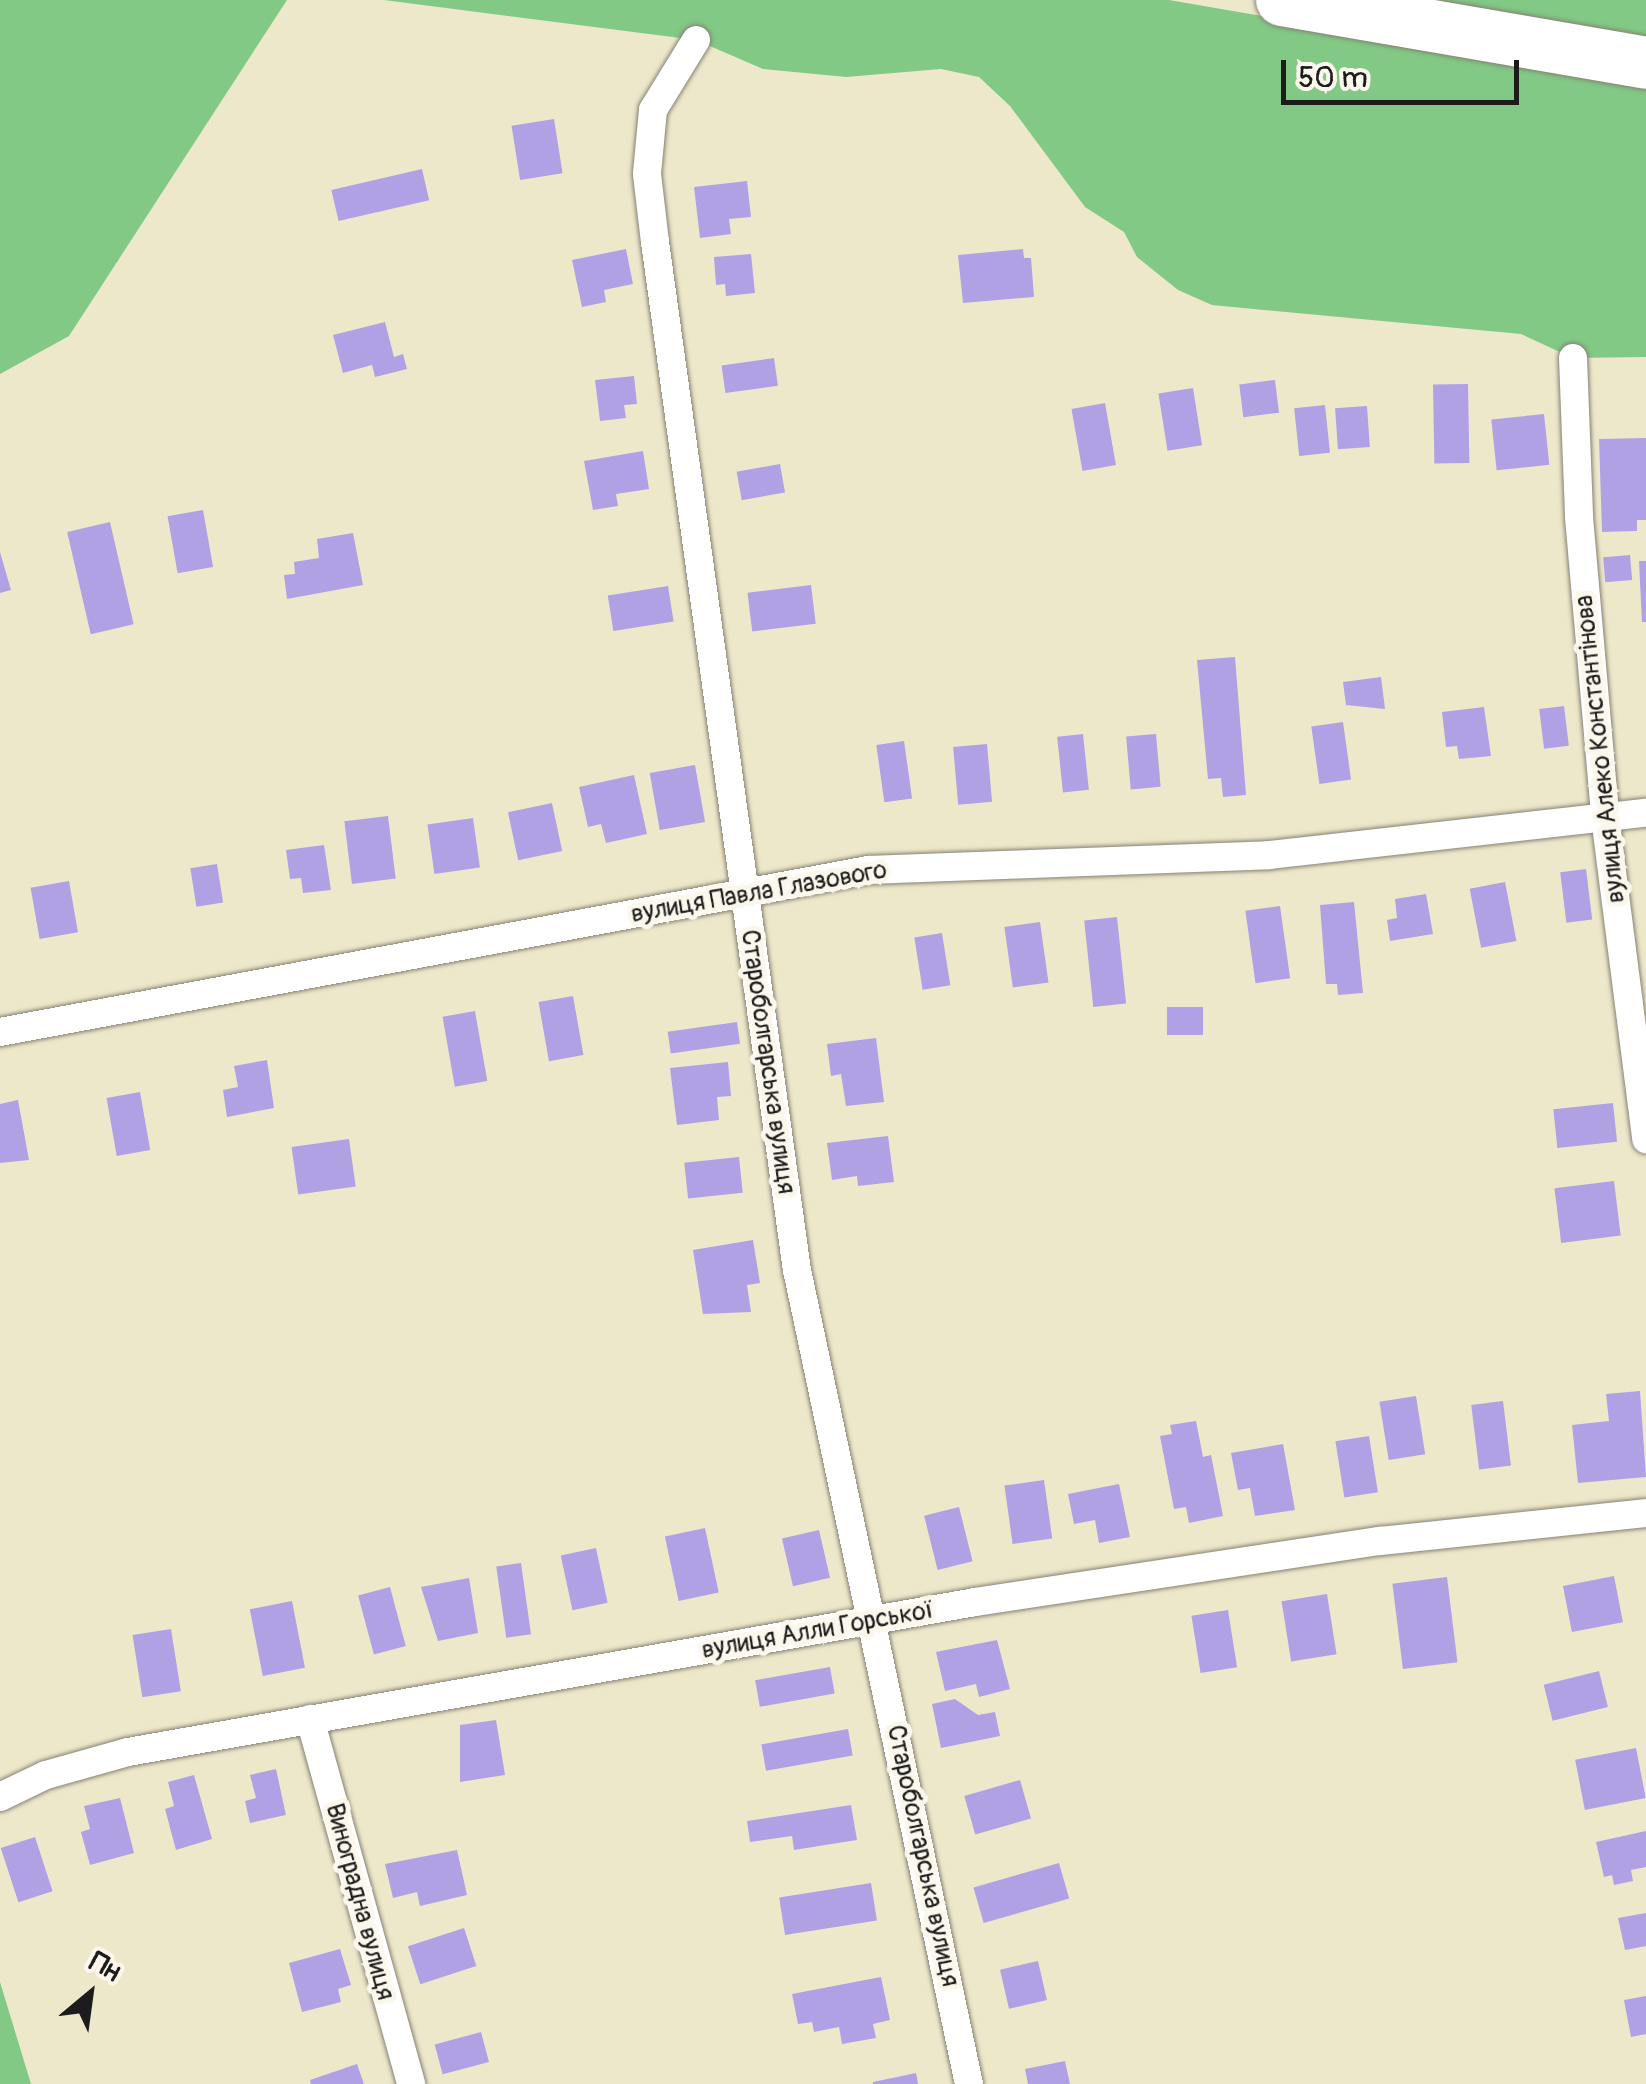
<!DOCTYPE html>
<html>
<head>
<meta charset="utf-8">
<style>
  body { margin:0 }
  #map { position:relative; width:1646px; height:2084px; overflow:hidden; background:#eee8cb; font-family:Pangolin,sans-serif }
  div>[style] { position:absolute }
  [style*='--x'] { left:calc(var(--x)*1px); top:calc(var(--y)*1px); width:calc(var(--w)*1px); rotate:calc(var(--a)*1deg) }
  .green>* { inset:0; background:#81c985 }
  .building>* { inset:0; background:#b0a1e4; transform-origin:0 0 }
  .roads { filter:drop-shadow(0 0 2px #858274) drop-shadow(0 0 2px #858274) }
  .street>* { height:28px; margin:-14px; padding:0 14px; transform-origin:14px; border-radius:14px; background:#fff }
  .highway>* { height:52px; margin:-26px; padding:0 26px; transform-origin:26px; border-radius:26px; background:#fff }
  span { translate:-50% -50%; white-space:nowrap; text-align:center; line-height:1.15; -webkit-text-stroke:10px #fbf7ec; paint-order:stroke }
  .street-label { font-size:25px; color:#1c1c1c }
  .north { position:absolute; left:40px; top:1944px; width:100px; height:100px; -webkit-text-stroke:8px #fbf7ec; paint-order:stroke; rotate:29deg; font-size:28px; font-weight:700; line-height:40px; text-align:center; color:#1c1c1c }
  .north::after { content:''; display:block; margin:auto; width:35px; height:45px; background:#1c1c1c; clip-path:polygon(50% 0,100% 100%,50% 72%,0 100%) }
  .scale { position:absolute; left:1281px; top:60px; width:238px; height:45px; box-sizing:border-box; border:5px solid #1c1c1c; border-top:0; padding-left:12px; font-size:30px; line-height:35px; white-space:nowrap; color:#1c1c1c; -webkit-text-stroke:8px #fbf7ec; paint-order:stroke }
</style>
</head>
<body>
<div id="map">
  <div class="green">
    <div style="clip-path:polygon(0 0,287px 0,69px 336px,0 374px)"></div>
    <div style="clip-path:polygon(384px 0,1169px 0,1646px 82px,1646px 357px,1573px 358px,1521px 334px,1212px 305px,1178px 290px,1137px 257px,1124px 232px,1085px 207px,1010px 106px,979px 77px,941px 69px,846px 77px,763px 69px,696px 40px)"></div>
    <div style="clip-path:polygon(1359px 0,1646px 0,1646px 50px)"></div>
    <div style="clip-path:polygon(0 1982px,31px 2084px,0 2084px)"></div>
  </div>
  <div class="building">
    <div style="left:554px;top:119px;width:55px;height:43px;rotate:81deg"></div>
    <div style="left:422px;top:169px;width:32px;height:93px;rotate:77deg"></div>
    <div style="clip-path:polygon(747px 181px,751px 217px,729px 219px,731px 234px,700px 238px,694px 187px)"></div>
    <div style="clip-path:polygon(626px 249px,633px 284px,604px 290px,606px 302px,582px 307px,572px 260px)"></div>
    <div style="clip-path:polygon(1023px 249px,1024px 258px,1031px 258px,1034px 297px,963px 303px,958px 255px)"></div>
    <div style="clip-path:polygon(751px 254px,755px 293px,726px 296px,725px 284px,716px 285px,714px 257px)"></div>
    <div style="clip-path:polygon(385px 322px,394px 357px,403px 354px,407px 369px,375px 377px,372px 365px,343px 373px,333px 335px)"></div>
    <div style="left:774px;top:358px;width:28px;height:53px;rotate:82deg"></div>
    <div style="clip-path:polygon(634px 376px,637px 404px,624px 405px,626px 418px,600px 421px,595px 380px)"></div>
    <div style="left:1275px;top:380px;width:33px;height:36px;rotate:83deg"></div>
    <div style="left:1468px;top:384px;width:79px;height:35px;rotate:89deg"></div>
    <div style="left:1193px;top:388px;width:58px;height:35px;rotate:81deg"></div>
    <div style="left:1105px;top:403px;width:63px;height:34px;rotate:80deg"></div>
    <div style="left:1325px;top:405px;width:48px;height:31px;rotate:84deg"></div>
    <div style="left:1367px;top:406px;width:41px;height:32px;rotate:86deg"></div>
    <div style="left:1544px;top:414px;width:51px;height:53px;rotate:84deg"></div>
    <div style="clip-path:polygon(1646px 438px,1646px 520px,1637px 520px,1637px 531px,1602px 532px,1599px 439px)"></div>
    <div style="clip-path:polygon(643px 451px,649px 489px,616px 494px,618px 506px,593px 510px,584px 461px)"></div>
    <div style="left:780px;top:464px;width:29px;height:44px;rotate:80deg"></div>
    <div style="left:203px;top:510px;width:58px;height:36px;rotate:80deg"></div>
    <div style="left:110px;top:522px;width:105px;height:44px;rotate:77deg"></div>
    <div style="clip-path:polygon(353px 533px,363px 585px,287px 599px,284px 575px,295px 574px,294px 562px,319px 558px,317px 539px)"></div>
    <div style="clip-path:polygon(0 552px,11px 590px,0 593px)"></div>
    <div style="left:1630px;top:555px;width:25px;height:27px;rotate:85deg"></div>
    <div style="clip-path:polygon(1639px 561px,1646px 561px,1646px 622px,1642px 622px)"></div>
    <div style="left:811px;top:585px;width:39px;height:64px;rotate:83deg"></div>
    <div style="left:668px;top:586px;width:36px;height:61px;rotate:81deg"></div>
    <div style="clip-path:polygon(1235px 657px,1246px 795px,1223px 797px,1221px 778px,1208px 779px,1197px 660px)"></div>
    <div style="clip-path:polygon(1381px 677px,1385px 709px,1346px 705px,1343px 682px)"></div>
    <div style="left:1564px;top:706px;width:40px;height:25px;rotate:83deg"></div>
    <div style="clip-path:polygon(1484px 707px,1491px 756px,1459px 759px,1457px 746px,1446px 747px,1442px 712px)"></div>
    <div style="left:1343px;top:722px;width:58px;height:32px;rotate:82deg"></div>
    <div style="left:1083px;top:734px;width:56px;height:26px;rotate:84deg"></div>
    <div style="left:1156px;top:734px;width:53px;height:30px;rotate:85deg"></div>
    <div style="left:904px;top:741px;width:58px;height:28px;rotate:82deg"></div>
    <div style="left:987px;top:744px;width:58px;height:34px;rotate:85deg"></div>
    <div style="left:695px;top:765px;width:58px;height:46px;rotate:80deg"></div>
    <div style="clip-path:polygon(634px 775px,647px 834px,606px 843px,601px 824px,588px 827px,579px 787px)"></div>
    <div style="left:552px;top:803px;width:49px;height:45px;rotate:78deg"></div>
    <div style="left:388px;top:816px;width:63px;height:44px;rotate:83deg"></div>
    <div style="left:473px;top:818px;width:50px;height:46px;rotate:82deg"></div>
    <div style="clip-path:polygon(324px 845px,331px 890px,303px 893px,301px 878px,290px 879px,286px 850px)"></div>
    <div style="left:217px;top:864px;width:39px;height:27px;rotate:81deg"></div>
    <div style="left:1586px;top:869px;width:51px;height:26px;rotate:83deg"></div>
    <div style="left:69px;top:881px;width:52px;height:39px;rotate:80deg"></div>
    <div style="left:1505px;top:882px;width:60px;height:36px;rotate:79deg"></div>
    <div style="clip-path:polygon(1426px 894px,1433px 934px,1390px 941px,1387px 920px,1397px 918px,1395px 899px)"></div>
    <div style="clip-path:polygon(1354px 902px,1363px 993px,1338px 995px,1337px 984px,1326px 984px,1320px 905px)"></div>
    <div style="left:1280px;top:906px;width:73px;height:35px;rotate:82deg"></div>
    <div style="left:1117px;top:917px;width:87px;height:33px;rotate:84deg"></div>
    <div style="left:1040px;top:922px;width:61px;height:36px;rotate:82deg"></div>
    <div style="left:942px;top:933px;width:53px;height:28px;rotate:81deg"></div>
    <div style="left:573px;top:996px;width:60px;height:35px;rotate:80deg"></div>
    <div style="left:1167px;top:1007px;width:36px;height:28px"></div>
    <div style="left:475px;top:1011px;width:71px;height:33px;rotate:80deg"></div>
    <div style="left:737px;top:1022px;width:22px;height:70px;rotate:82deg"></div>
    <div style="clip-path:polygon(876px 1038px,884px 1102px,846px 1106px,841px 1074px,831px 1076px,827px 1044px)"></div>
    <div style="clip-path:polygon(267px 1060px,274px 1108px,227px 1117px,223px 1090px,238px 1087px,234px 1066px)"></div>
    <div style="clip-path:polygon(728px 1062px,731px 1096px,717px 1097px,719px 1120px,677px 1125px,670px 1068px)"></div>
    <div style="left:140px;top:1092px;width:59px;height:34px;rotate:80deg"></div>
    <div style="clip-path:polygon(18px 1100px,29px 1160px,0 1163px,0 1104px)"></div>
    <div style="left:1613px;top:1103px;width:39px;height:60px;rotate:84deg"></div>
    <div style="clip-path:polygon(888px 1136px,894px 1182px,858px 1186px,857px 1176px,832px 1180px,827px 1143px)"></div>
    <div style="left:349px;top:1139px;width:48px;height:58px;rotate:82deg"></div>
    <div style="left:739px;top:1157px;width:36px;height:55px;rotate:84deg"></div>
    <div style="left:1614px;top:1181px;width:55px;height:60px;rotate:83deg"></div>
    <div style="clip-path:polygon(753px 1240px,760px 1283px,747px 1285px,751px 1312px,703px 1314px,693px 1250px)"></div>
    <div style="clip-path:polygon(1640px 1391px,1646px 1477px,1578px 1483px,1572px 1425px,1609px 1421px,1606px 1394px)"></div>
    <div style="left:1416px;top:1396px;width:59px;height:37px;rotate:81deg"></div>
    <div style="left:1503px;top:1401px;width:65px;height:32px;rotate:83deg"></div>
    <div style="clip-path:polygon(1196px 1421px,1203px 1457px,1211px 1455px,1223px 1516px,1189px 1523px,1186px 1507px,1174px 1509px,1160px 1436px,1172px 1434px,1170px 1425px)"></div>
    <div style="left:1369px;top:1436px;width:57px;height:34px;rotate:81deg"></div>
    <div style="clip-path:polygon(1283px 1444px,1295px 1510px,1255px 1516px,1250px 1488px,1238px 1490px,1231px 1453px)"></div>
    <div style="left:1044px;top:1480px;width:59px;height:40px;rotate:82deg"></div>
    <div style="clip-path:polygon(1119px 1484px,1130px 1537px,1099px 1543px,1095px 1520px,1074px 1524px,1068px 1494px)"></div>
    <div style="left:959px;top:1507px;width:56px;height:36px;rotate:76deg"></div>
    <div style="left:705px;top:1528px;width:66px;height:41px;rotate:78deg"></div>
    <div style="left:819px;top:1530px;width:49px;height:38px;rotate:77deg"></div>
    <div style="left:596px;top:1548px;width:56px;height:36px;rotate:78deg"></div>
    <div style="left:521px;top:1563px;width:72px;height:25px;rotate:82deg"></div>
    <div style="left:1614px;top:1576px;width:47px;height:52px;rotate:79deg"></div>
    <div style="left:1447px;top:1577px;width:86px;height:55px;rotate:83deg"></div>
    <div style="clip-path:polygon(469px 1578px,478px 1633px,438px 1641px,421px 1587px)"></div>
    <div style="left:390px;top:1587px;width:61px;height:33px;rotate:75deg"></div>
    <div style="left:1327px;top:1594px;width:61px;height:46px;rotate:81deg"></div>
    <div style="left:292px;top:1601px;width:68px;height:43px;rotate:79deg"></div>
    <div style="left:1228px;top:1610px;width:58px;height:37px;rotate:81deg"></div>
    <div style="left:171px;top:1629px;width:63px;height:39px;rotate:81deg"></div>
    <div style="clip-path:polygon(997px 1640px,1010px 1689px,979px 1697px,976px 1684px,945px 1691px,936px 1652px)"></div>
    <div style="left:830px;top:1667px;width:27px;height:76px;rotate:80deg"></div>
    <div style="left:1599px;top:1671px;width:37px;height:57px;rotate:76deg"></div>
    <div style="clip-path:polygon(955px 1699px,978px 1715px,995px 1712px,1000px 1736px,941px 1748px,932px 1704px)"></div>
    <div style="clip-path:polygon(496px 1720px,505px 1775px,460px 1782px,460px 1725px)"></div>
    <div style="left:848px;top:1729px;width:27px;height:88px;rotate:80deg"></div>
    <div style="left:1636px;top:1748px;width:51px;height:62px;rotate:79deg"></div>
    <div style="clip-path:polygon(276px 1769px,286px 1815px,250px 1823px,245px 1801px,256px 1798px,250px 1775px)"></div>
    <div style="clip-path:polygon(194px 1775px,212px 1839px,176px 1850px,165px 1809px,174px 1806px,168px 1782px)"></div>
    <div style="left:1020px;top:1780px;width:40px;height:58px;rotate:74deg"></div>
    <div style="clip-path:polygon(120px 1798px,134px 1853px,90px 1865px,81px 1832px,90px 1829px,84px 1806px)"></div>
    <div style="clip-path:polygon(851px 1805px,857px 1840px,794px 1850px,792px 1836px,750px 1842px,747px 1821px)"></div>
    <div style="clip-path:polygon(1646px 1831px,1646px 1867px,1631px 1870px,1633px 1881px,1614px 1885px,1612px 1875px,1604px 1877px,1596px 1842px)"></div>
    <div style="left:35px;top:1837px;width:57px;height:36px;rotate:72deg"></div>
    <div style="clip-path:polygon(457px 1850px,467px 1895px,420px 1906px,417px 1892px,393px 1898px,385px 1864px)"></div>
    <div style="left:1059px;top:1863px;width:37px;height:89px;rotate:74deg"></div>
    <div style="left:871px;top:1883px;width:38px;height:93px;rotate:81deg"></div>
    <div style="clip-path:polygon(1646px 1913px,1646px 1946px,1625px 1950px,1618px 1918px)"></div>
    <div style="left:464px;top:1928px;width:40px;height:59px;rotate:72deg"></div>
    <div style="clip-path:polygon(340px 1949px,351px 1985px,338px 1989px,341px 2002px,302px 2012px,289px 1963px)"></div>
    <div style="left:1038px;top:1961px;width:40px;height:39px;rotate:77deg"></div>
    <div style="clip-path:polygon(881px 1977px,890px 2020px,873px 2024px,876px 2038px,842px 2044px,839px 2027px,814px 2032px,812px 2022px,798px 2024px,792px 1994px)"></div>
    <div style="clip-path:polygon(1646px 1996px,1646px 2034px,1631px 2037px,1624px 2000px)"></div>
    <div style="left:481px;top:2032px;width:31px;height:48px;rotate:75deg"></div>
    <div style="clip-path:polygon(1065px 2061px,1070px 2084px,1028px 2084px,1025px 2069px)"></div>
    <div style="clip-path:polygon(357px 2064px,364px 2084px,311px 2084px,310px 2080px)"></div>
    <div style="clip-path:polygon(916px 2073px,918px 2084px,873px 2084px,873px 2082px)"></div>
  </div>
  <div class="roads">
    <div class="street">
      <div style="--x:696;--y:40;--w:82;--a:121.6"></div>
      <div style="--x:653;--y:110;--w:64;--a:95.4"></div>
      <div style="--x:647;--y:174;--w:68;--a:83.3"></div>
      <div style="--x:655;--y:242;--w:1038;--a:82.14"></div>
      <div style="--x:797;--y:1270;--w:832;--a:78.07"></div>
      <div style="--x:1573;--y:358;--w:159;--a:87.8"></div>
      <div style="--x:1579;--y:517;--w:301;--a:85"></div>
      <div style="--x:1605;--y:817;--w:325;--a:82.7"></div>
      <div style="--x:0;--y:1032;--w:883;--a:-10.57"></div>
      <div style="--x:868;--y:870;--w:401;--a:-2.1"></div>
      <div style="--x:1269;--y:855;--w:379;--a:-6.4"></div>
      <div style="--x:310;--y:1719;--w:379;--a:74.5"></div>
      <div style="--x:0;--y:1797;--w:51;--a:-25.6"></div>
      <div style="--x:46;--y:1775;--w:85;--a:-15.7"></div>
      <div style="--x:128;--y:1752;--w:860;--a:-10.04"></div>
      <div style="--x:975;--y:1602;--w:410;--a:-8.6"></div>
      <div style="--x:1380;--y:1541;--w:267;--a:-6"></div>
    </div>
    <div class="highway">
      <div style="--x:1282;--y:0;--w:369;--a:9.8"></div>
    </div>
  </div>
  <div class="street-label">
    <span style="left:1601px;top:749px;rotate:-96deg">вулиця Алеко Константінова</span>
    <span style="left:759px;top:893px;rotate:-10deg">вулиця Павла Глазового</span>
    <span style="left:767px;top:1062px;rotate:82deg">Староболгарська вулиця</span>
    <span style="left:818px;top:1631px;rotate:-10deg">вулиця Алли Горської</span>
    <span style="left:922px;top:1856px;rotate:78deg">Староболгарська вулиця</span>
    <span style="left:359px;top:1902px;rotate:75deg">Виноградна вулиця</span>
  </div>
  <div class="north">Пн</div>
  <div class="scale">50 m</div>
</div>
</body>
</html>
